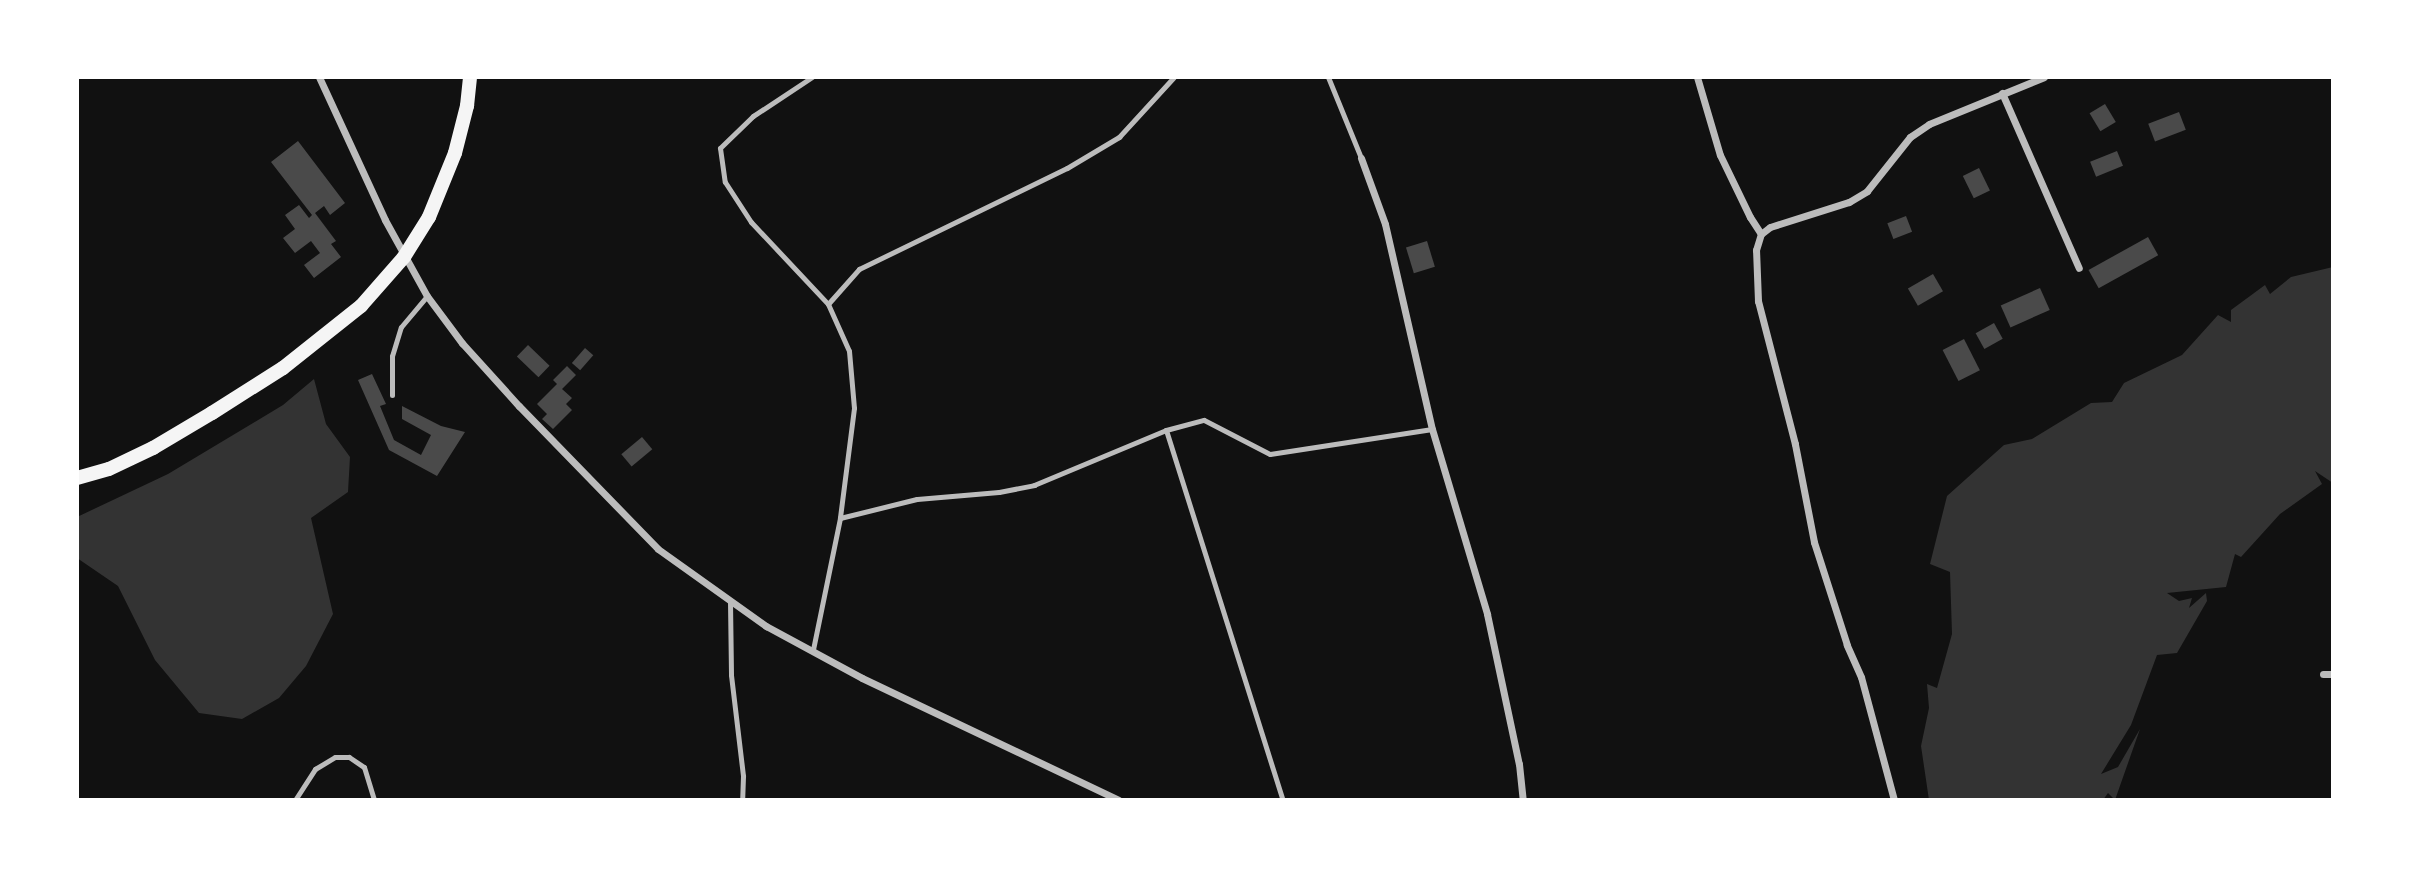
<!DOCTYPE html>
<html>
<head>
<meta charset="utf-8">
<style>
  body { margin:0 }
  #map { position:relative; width:2410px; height:877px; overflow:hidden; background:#111; font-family:"PT Sans",sans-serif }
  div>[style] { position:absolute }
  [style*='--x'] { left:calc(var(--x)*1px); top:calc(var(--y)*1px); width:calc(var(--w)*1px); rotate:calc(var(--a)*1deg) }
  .water>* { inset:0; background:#333 }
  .building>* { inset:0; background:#4a4a4a; transform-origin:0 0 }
  .service>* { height:5px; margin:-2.5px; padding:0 2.5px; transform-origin:2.5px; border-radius:2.5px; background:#bcbcbc }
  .minor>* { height:7px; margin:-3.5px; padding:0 3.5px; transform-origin:3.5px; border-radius:3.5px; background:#bcbcbc }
  .secondary>* { height:14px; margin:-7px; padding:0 7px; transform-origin:7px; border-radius:7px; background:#f5f5f5 }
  span { translate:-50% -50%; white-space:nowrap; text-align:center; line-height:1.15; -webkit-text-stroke:6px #fff; paint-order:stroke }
  .frame { position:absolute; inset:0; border:79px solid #fff; pointer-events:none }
</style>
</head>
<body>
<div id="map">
  <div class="water">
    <div style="clip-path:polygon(2333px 267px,2333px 483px,2315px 471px,2322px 484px,2280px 514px,2241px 557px,2235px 554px,2226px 587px,2167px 593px,2179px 601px,2192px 598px,2189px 608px,2206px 593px,2207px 601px,2177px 653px,2157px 655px,2131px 725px,2101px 774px,2118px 767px,2140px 729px,2115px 800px,2108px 793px,2103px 800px,1929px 800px,1921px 746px,1929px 708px,1927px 684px,1937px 688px,1952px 634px,1950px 572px,1930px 564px,1947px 496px,2004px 445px,2032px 439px,2091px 403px,2112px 402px,2124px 383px,2182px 355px,2218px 315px,2231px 322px,2231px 310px,2265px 285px,2270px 294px,2291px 277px)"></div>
    <div style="clip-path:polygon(314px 379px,326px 424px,350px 457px,348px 492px,311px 518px,333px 614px,306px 666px,279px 698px,242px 719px,199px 713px,155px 660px,118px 586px,77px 558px,77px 517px,168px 474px,283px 405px)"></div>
  </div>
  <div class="building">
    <div style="left:2105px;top:104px;width:21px;height:18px;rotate:59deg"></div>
    <div style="left:2179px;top:112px;width:19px;height:33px;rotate:69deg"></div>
    <div style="clip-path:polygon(298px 141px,345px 203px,330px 215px,324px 206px,315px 213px,336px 241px,331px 244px,341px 257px,314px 278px,304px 265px,320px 253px,311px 241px,295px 253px,283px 238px,295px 229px,285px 215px,299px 205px,309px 218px,312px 215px,271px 162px)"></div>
    <div style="left:2117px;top:151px;width:16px;height:29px;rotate:68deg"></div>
    <div style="left:1979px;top:168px;width:25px;height:18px;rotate:64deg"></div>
    <div style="left:1906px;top:216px;width:17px;height:20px;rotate:69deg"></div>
    <div style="left:2148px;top:237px;width:21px;height:68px;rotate:61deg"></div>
    <div style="left:1427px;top:241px;width:27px;height:22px;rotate:73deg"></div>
    <div style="left:1933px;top:274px;width:20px;height:29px;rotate:60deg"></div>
    <div style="left:2040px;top:288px;width:24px;height:43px;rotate:66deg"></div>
    <div style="left:1994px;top:323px;width:18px;height:21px;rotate:61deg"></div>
    <div style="left:1964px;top:339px;width:35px;height:24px;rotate:63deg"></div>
    <div style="left:528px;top:345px;width:30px;height:16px;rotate:44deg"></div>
    <div style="left:585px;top:348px;width:11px;height:20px;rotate:41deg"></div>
    <div style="clip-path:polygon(567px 366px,576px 375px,562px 389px,572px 398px,566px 404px,572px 410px,553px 429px,542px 419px,547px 414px,537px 404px,557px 384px,553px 380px)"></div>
    <div style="clip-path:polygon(372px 374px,386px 404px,380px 406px,394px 440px,421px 455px,431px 435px,402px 419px,402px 406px,441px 426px,465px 432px,437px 476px,389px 450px,358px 380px)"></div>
    <div style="left:642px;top:437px;width:16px;height:27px;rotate:50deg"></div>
  </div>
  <div class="service">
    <div style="--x:812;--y:77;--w:71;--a:146.5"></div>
    <div style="--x:753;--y:116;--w:46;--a:135.9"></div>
    <div style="--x:720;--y:148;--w:34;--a:82"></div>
    <div style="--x:725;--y:182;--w:48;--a:57"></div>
    <div style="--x:751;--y:222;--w:112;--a:46.8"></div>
    <div style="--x:828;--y:304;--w:51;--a:65.9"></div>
    <div style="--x:849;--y:351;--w:57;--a:85"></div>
    <div style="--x:854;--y:408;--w:111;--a:97.3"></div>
    <div style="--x:840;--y:518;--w:134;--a:101.6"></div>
    <div style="--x:1328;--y:77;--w:87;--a:67.8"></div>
    <div style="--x:828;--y:304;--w:47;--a:-48.5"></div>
    <div style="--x:859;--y:269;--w:231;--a:-25.9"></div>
    <div style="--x:1067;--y:168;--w:61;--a:-30.8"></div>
    <div style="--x:1119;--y:137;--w:81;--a:-47.5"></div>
    <div style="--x:392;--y:395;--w:39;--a:-90"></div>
    <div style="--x:392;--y:356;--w:30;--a:-73"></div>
    <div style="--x:401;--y:327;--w:40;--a:-50"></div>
    <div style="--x:1166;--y:430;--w:388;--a:72.5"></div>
    <div style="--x:840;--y:518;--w:79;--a:-13.9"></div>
    <div style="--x:917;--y:499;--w:82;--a:-4.9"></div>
    <div style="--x:999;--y:492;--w:36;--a:-11"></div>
    <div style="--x:1034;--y:485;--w:143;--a:-22.6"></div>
    <div style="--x:1166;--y:430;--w:39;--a:-15"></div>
    <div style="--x:1204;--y:420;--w:74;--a:27.3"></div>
    <div style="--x:1270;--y:454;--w:164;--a:-8.8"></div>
    <div style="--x:730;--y:602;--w:73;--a:89.2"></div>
    <div style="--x:731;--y:675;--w:102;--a:83.2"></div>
    <div style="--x:743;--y:776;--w:24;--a:92"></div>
    <div style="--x:295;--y:800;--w:37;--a:-57"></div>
    <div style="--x:315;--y:769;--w:23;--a:-31"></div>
    <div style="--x:335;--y:757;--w:14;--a:0"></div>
    <div style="--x:349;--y:757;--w:18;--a:34"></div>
    <div style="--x:364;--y:767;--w:34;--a:73"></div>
  </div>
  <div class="minor">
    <div style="--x:319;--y:77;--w:157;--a:65.2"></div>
    <div style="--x:385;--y:220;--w:87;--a:61.1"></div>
    <div style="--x:427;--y:296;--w:59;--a:53.3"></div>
    <div style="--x:462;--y:343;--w:85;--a:47.9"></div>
    <div style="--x:519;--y:406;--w:199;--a:45.8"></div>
    <div style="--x:658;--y:549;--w:133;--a:35.5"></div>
    <div style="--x:766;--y:626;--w:109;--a:28.4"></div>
    <div style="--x:862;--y:678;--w:284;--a:25.4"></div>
    <div style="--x:1697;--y:77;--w:81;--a:73.6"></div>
    <div style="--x:1720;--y:155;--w:69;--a:64.2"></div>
    <div style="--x:1750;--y:217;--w:20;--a:57"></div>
    <div style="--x:2002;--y:93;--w:191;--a:66.3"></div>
    <div style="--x:1361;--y:158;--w:70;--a:70"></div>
    <div style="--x:1385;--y:224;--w:210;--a:77.1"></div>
    <div style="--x:1432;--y:429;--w:193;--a:73.4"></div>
    <div style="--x:1487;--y:614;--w:153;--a:78"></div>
    <div style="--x:1519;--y:764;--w:36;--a:84"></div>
    <div style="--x:2323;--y:674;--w:10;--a:0"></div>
    <div style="--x:1894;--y:800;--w:127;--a:-105"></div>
    <div style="--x:1861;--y:677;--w:35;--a:-114"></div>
    <div style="--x:1847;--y:645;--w:108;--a:-107.8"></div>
    <div style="--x:1814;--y:542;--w:100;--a:-101"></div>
    <div style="--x:1795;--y:444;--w:148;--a:-104.5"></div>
    <div style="--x:1758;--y:301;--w:51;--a:-92.2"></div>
    <div style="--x:1756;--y:250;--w:17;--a:-73"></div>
    <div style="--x:1761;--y:234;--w:11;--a:-38"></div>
    <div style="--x:1770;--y:227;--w:83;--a:-17.6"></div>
    <div style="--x:1849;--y:202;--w:21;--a:-31"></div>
    <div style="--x:1867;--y:191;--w:69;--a:-51.5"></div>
    <div style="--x:1910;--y:137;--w:23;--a:-34"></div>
    <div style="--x:1929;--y:124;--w:124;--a:-22.2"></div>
  </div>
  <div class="secondary">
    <div style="--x:77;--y:478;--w:33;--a:-16"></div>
    <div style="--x:109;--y:469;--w:49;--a:-25.5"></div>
    <div style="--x:153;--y:448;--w:69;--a:-30.7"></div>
    <div style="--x:212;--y:413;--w:84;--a:-32.4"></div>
    <div style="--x:283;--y:368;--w:100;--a:-38.5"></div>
    <div style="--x:361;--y:306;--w:65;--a:-48.7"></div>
    <div style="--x:404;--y:257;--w:47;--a:-58"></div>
    <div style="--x:429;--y:217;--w:69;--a:-67.9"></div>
    <div style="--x:455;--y:153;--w:49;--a:-75.7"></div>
    <div style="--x:467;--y:106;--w:29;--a:-84"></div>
  </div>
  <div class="frame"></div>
</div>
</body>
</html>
